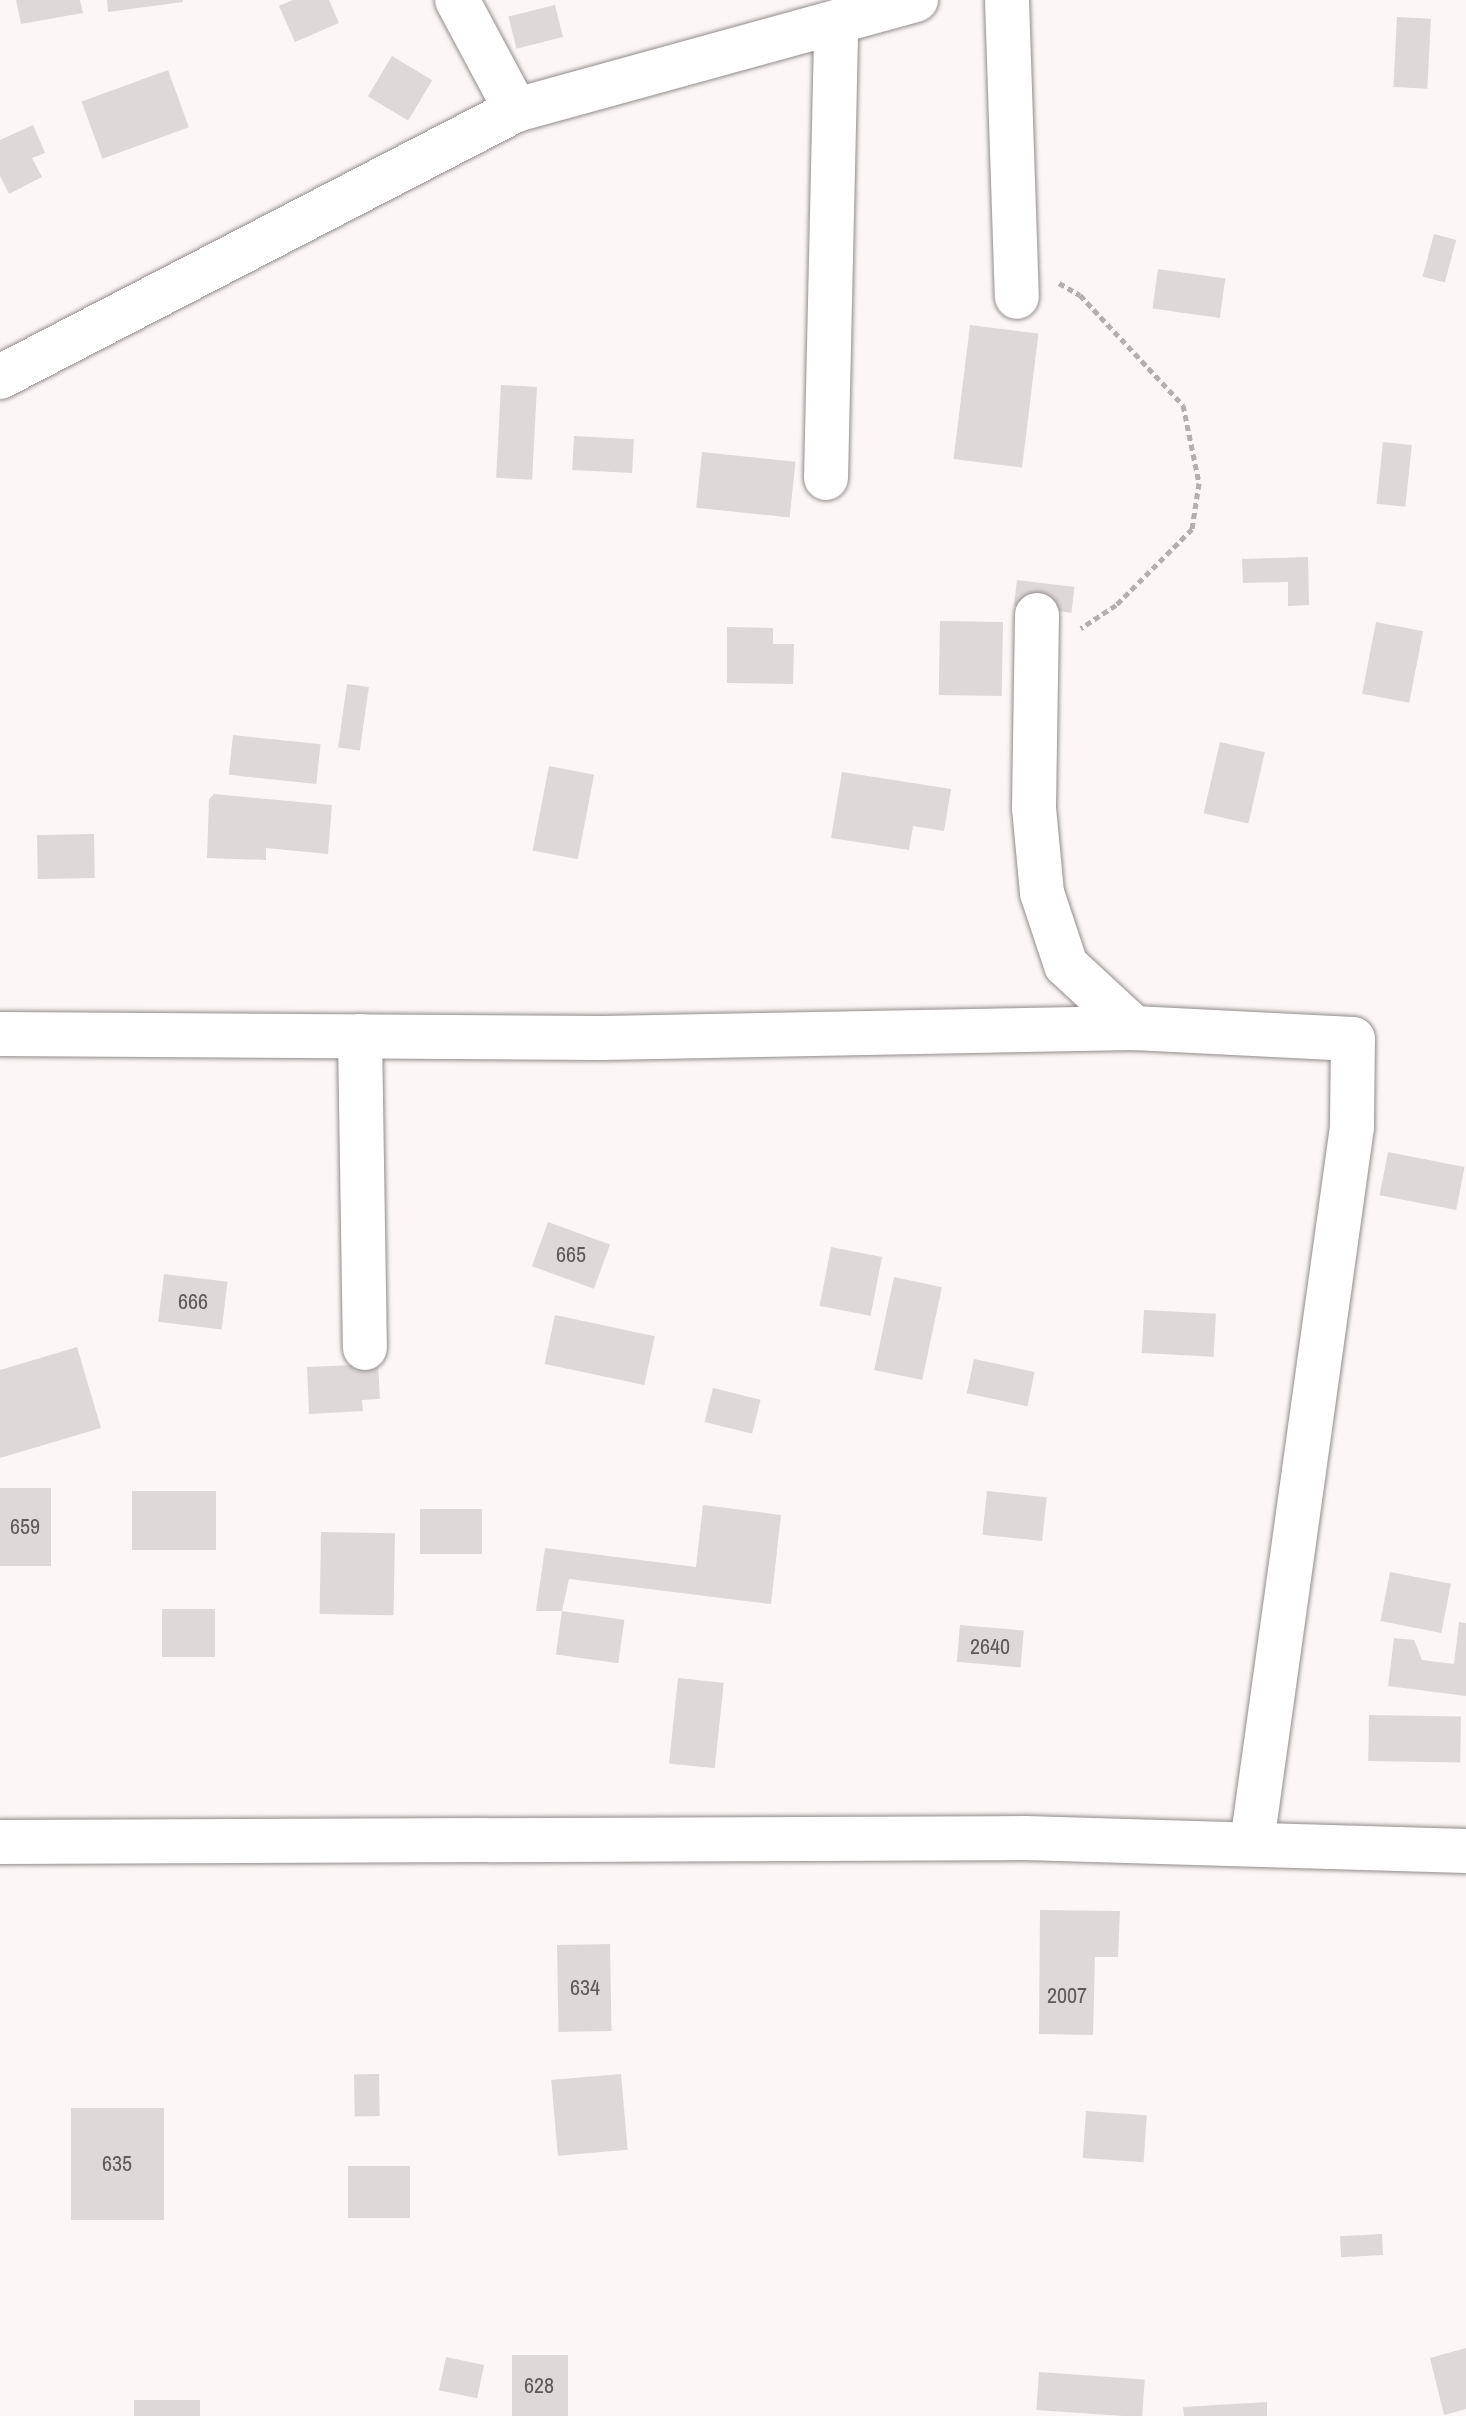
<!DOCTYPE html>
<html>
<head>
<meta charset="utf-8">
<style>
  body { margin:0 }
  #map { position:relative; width:1466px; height:2416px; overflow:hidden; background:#fcf7f6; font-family:"Archivo Narrow",sans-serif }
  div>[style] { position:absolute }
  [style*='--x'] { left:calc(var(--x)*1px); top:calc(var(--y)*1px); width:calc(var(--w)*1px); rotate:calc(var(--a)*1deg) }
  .building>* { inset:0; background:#ded9d8; transform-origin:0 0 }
  .path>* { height:5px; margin-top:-2.5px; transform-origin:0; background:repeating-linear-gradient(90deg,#b3afaf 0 6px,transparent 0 10px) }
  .roads { filter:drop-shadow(0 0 2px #918c8b) drop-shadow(0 0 2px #918c8b) }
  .minor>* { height:44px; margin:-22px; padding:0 22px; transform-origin:22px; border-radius:22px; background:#fff }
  span { translate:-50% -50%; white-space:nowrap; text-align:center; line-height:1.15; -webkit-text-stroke:6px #fff; paint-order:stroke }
  .number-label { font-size:22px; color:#5d5a5a }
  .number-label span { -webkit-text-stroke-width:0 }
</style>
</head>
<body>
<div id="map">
  <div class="building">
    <div style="clip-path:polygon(16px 0,80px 0,83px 13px,21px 24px)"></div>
    <div style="clip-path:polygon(107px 0,183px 0,183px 2px,108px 12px)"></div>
    <div style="clip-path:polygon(293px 0,329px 0,339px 23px,295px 42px,279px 6px)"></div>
    <div style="left:555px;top:5px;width:33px;height:48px;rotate:76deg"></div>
    <div style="left:1397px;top:17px;width:34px;height:70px;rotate:3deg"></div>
    <div style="left:392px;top:56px;width:47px;height:47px;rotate:31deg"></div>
    <div style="left:168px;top:70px;width:61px;height:92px;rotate:70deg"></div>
    <div style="clip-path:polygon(33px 125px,45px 153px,32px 158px,42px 177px,9px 194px,0 176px,0 140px)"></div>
    <div style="left:1434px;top:234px;width:23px;height:44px;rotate:15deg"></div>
    <div style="left:1158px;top:269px;width:68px;height:40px;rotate:8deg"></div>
    <div style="left:970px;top:325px;width:69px;height:135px;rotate:7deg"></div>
    <div style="left:501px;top:385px;width:36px;height:93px;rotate:3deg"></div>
    <div style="left:574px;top:436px;width:60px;height:34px;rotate:3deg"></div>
    <div style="left:1383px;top:442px;width:29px;height:62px;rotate:6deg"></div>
    <div style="left:702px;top:452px;width:94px;height:56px;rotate:6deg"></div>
    <div style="clip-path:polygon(1308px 557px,1309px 605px,1288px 606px,1288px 582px,1243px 583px,1242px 559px)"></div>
    <div style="left:1017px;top:580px;width:58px;height:26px;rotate:7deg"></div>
    <div style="left:940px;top:621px;width:63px;height:74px;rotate:1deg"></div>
    <div style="left:1376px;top:622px;width:48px;height:73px;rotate:11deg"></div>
    <div style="clip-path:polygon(727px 627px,773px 628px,773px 644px,794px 644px,793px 684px,727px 683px)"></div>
    <div style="left:347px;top:684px;width:22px;height:64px;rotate:8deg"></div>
    <div style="left:233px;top:735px;width:88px;height:40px;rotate:6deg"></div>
    <div style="left:1220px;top:742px;width:46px;height:73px;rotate:13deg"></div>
    <div style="left:549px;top:766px;width:46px;height:86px;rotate:11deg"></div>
    <div style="clip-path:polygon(842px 772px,951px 789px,944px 831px,913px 826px,909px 850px,831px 838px)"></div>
    <div style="clip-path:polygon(214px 794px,332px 805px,328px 854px,266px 848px,266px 860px,207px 858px,209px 799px)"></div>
    <div style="left:94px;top:834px;width:44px;height:57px;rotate:89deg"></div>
    <div style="left:1388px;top:1152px;width:78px;height:44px;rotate:11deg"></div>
    <div style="left:548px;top:1222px;width:66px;height:47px;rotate:20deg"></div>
    <div style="left:831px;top:1247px;width:52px;height:60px;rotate:11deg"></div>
    <div style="left:164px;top:1274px;width:64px;height:48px;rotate:7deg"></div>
    <div style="left:894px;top:1277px;width:49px;height:95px;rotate:12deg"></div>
    <div style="left:1144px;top:1310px;width:72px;height:43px;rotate:3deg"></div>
    <div style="left:555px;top:1315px;width:102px;height:50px;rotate:12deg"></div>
    <div style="clip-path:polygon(77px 1347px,101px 1428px,0 1458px,0 1370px)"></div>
    <div style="left:974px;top:1359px;width:62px;height:35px;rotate:12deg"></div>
    <div style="clip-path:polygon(378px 1364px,380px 1399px,362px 1400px,363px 1411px,309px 1414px,307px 1367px)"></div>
    <div style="left:713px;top:1388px;width:49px;height:35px;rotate:14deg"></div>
    <div style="left:0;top:1488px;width:51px;height:78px"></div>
    <div style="left:216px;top:1491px;width:59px;height:84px;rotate:90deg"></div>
    <div style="left:987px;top:1491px;width:60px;height:44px;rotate:6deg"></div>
    <div style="clip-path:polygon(703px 1505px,781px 1515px,771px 1604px,569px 1579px,562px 1611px,536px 1611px,545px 1548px,696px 1567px)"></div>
    <div style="left:420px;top:1509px;width:62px;height:45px"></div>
    <div style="left:321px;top:1532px;width:74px;height:82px;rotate:1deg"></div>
    <div style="left:1390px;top:1572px;width:62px;height:50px;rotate:11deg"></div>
    <div style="left:215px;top:1609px;width:48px;height:53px;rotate:90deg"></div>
    <div style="left:562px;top:1611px;width:63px;height:44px;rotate:8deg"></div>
    <div style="clip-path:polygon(1459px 1622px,1466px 1623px,1466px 1696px,1388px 1686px,1394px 1638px,1414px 1640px,1422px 1660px,1454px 1664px)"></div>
    <div style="left:960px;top:1625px;width:64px;height:37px;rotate:5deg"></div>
    <div style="left:678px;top:1678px;width:46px;height:86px;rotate:6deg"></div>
    <div style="left:1369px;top:1715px;width:92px;height:46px;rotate:1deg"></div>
    <div style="clip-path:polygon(1040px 1910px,1120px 1911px,1118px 1957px,1095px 1957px,1093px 2035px,1039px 2034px)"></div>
    <div style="left:610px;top:1944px;width:87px;height:53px;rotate:89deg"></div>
    <div style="left:379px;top:2074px;width:42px;height:25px;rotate:89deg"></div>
    <div style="left:621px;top:2074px;width:76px;height:70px;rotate:85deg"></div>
    <div style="left:71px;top:2108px;width:93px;height:112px"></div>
    <div style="left:1086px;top:2111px;width:61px;height:47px;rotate:4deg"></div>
    <div style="left:410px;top:2166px;width:52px;height:62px;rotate:90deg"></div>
    <div style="left:1382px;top:2234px;width:21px;height:42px;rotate:87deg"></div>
    <div style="clip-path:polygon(1466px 2348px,1466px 2409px,1444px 2415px,1430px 2358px)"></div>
    <div style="left:512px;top:2355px;width:56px;height:61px"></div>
    <div style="left:446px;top:2357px;width:39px;height:34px;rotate:12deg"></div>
    <div style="left:1039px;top:2372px;width:106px;height:38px;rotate:4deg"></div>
    <div style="left:134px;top:2400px;width:66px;height:16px"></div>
    <div style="clip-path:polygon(1267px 2402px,1267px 2416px,1184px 2416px,1183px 2407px)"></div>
  </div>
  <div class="path">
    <div style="--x:1059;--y:283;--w:24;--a:30"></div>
    <div style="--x:1080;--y:295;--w:151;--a:46.9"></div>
    <div style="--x:1183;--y:405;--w:80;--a:78.4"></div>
    <div style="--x:1199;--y:483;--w:47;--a:98.7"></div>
    <div style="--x:1192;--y:529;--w:107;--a:135"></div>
    <div style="--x:1116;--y:605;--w:42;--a:146.7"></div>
  </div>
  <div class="roads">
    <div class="minor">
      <div style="--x:457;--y:0;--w:125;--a:61.8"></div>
      <div style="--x:1007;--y:0;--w:297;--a:88.1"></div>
      <div style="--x:0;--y:377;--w:581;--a:-27.36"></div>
      <div style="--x:516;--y:110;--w:415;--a:-15.4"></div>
      <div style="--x:826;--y:478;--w:456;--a:-88.7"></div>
      <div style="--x:1037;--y:615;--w:193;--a:90.9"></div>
      <div style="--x:1034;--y:808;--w:85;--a:84.6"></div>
      <div style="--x:1042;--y:893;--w:76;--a:71.6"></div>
      <div style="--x:1066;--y:965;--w:93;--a:42.8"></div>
      <div style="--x:0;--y:1034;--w:603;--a:0.38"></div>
      <div style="--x:603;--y:1038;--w:531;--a:-1.08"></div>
      <div style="--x:1134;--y:1028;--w:219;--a:2.9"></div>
      <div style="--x:1353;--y:1039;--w:88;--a:90.7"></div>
      <div style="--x:1352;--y:1127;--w:723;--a:97.95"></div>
      <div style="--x:360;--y:1036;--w:312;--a:89.1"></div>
      <div style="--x:0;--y:1842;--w:1025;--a:-0.22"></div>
      <div style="--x:1025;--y:1838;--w:441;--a:1.7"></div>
    </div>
  </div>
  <div class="number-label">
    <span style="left:571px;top:1255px">665</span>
    <span style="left:193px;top:1302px">666</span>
    <span style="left:25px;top:1527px">659</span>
    <span style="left:990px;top:1647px">2640</span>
    <span style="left:585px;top:1988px">634</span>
    <span style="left:1067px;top:1996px">2007</span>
    <span style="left:117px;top:2164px">635</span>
    <span style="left:539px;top:2386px">628</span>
  </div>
</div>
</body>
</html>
